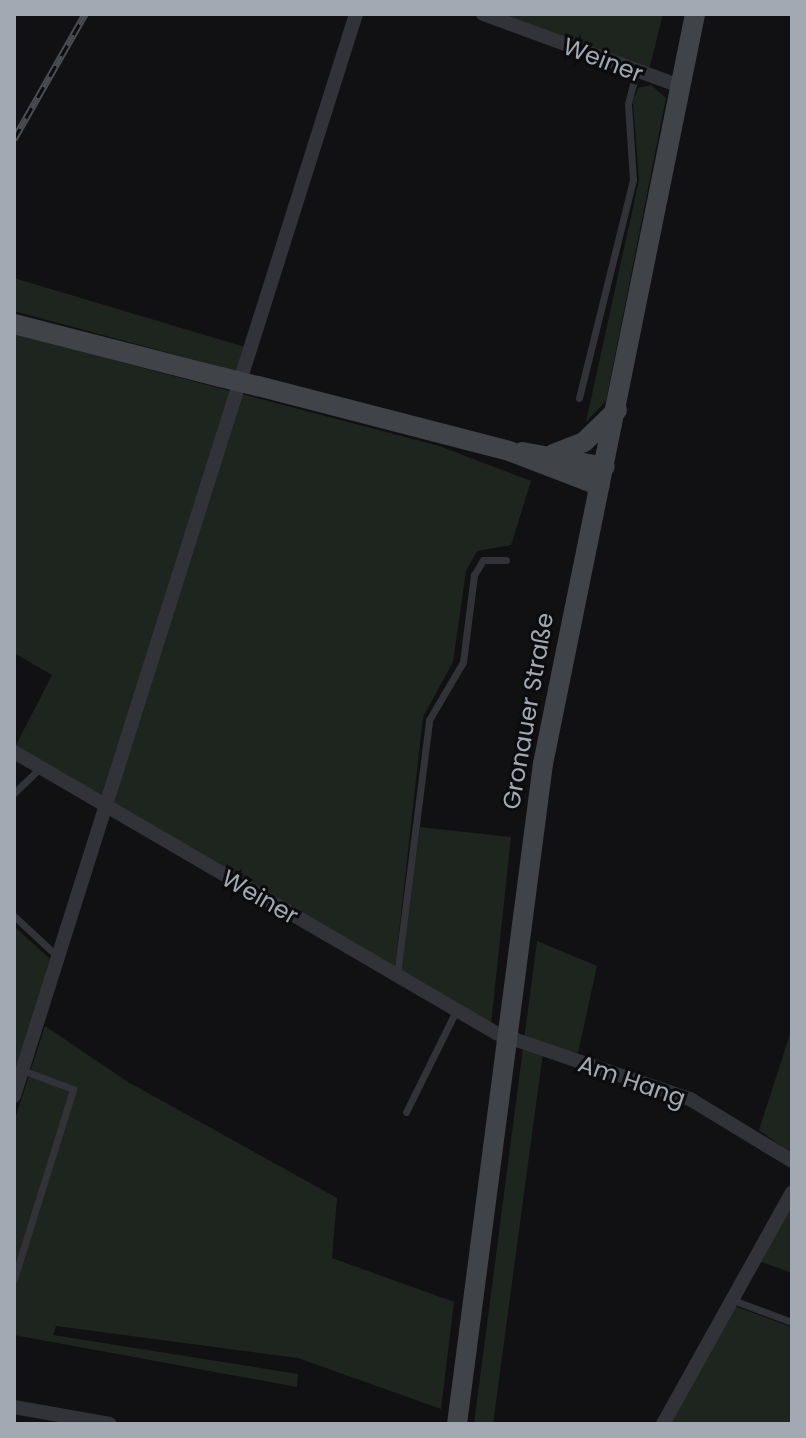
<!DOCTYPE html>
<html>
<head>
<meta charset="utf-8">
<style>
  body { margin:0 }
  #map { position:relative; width:806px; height:1438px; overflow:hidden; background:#111113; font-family:Poppins,sans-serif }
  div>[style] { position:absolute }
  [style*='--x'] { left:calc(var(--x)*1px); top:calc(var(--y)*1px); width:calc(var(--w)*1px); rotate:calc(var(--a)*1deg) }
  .green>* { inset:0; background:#1e251e }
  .lane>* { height:7px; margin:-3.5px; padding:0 3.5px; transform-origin:3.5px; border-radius:3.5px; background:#323338 }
  .street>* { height:14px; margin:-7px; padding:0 7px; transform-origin:7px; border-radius:7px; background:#323338 }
  .secondary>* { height:20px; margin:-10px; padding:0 10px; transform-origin:10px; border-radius:10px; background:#404348 }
  .rail>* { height:7px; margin-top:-3.5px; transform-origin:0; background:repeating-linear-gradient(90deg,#0c0c0e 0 12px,#494c51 0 24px); box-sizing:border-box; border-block:2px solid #494c51 }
  .secondary-bridge>* { height:20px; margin:-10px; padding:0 10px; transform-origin:10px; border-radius:10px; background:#404348 }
  span { translate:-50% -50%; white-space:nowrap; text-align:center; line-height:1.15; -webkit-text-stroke:6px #0c0c0e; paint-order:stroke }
  .street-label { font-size:24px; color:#a3a9b3 }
  .frame { position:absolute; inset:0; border:16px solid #a3a9b3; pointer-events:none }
</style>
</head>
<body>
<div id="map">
  <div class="green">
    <div style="clip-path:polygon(494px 14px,663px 14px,649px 70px)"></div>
    <div style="clip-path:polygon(651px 85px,666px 98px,606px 401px,586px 422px,639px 180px,633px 102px,638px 88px)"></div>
    <div style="clip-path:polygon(14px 278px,245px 347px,236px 371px,14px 311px)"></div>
    <div style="clip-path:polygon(14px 334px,439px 446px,531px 481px,511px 545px,477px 551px,466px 571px,453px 662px,423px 717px,395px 968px,15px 747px,52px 675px,14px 653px)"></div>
    <div style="clip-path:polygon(420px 827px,511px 837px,491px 1024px,401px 973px)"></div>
    <div style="clip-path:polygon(16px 928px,50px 959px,14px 1074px,14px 929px)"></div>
    <div style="clip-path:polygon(537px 941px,597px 966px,578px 1053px,544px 1045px,493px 1424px,474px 1424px)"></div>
    <div style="clip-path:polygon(45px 1026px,128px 1082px,337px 1198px,332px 1258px,454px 1302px,441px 1409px,298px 1358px,56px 1326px,53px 1335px,298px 1374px,297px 1387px,14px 1335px,14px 1122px)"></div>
    <div style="clip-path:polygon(791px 1031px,792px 1031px,792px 1154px,759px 1130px)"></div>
    <div style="clip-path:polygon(792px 1204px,792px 1273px,759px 1261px)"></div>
    <div style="clip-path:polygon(734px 1306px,792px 1327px,792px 1424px,671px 1424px)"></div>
  </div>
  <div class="lane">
    <div style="--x:579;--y:398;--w:225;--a:-76.1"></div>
    <div style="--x:633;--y:180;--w:76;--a:-93.8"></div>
    <div style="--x:628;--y:104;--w:33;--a:-76"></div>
    <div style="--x:14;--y:793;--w:36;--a:-44"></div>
    <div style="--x:14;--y:916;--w:60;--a:43"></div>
    <div style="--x:397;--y:975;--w:257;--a:-82.8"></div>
    <div style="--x:429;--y:720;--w:67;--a:-59.6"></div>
    <div style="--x:463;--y:662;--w:88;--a:-82.8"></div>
    <div style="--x:474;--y:575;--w:17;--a:-59"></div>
    <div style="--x:483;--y:560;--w:23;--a:0"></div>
    <div style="--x:406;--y:1112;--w:113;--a:-63.7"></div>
    <div style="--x:14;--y:1279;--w:199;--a:-72.7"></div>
    <div style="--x:73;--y:1089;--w:54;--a:-159.6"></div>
    <div style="--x:730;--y:1299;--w:66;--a:20.4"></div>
  </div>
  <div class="street">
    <div style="--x:483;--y:14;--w:210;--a:20.1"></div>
    <div style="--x:14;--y:752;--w:558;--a:30.24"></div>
    <div style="--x:496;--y:1033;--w:205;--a:18.8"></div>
    <div style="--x:690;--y:1099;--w:119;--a:31.3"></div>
    <div style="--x:14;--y:1096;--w:1135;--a:-72.46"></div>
    <div style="--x:14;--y:1407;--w:97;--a:10"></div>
    <div style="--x:663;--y:1424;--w:265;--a:-60.9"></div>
  </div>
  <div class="secondary">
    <div style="--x:14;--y:324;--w:214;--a:14.4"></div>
    <div style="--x:258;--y:386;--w:259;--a:14.5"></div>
    <div style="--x:509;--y:451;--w:97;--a:21"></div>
    <div style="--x:522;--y:452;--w:84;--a:10.2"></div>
    <div style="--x:553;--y:454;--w:33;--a:-21"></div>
    <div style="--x:584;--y:442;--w:46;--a:-44.1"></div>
    <div style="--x:457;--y:1424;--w:666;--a:-82.58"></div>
    <div style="--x:543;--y:764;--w:765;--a:-78.54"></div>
  </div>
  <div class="rail">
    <div style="--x:14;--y:139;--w:144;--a:-60.4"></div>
  </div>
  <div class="secondary-bridge">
    <div style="--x:221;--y:377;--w:38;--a:14"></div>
  </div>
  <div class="street-label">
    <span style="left:603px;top:60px;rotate:21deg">Weiner</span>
    <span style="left:528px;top:711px;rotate:-80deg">Gronauer Straße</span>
    <span style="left:260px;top:897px;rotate:30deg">Weiner</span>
    <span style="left:632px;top:1081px;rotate:19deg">Am Hang</span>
  </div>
  <div class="frame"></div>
</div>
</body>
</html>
